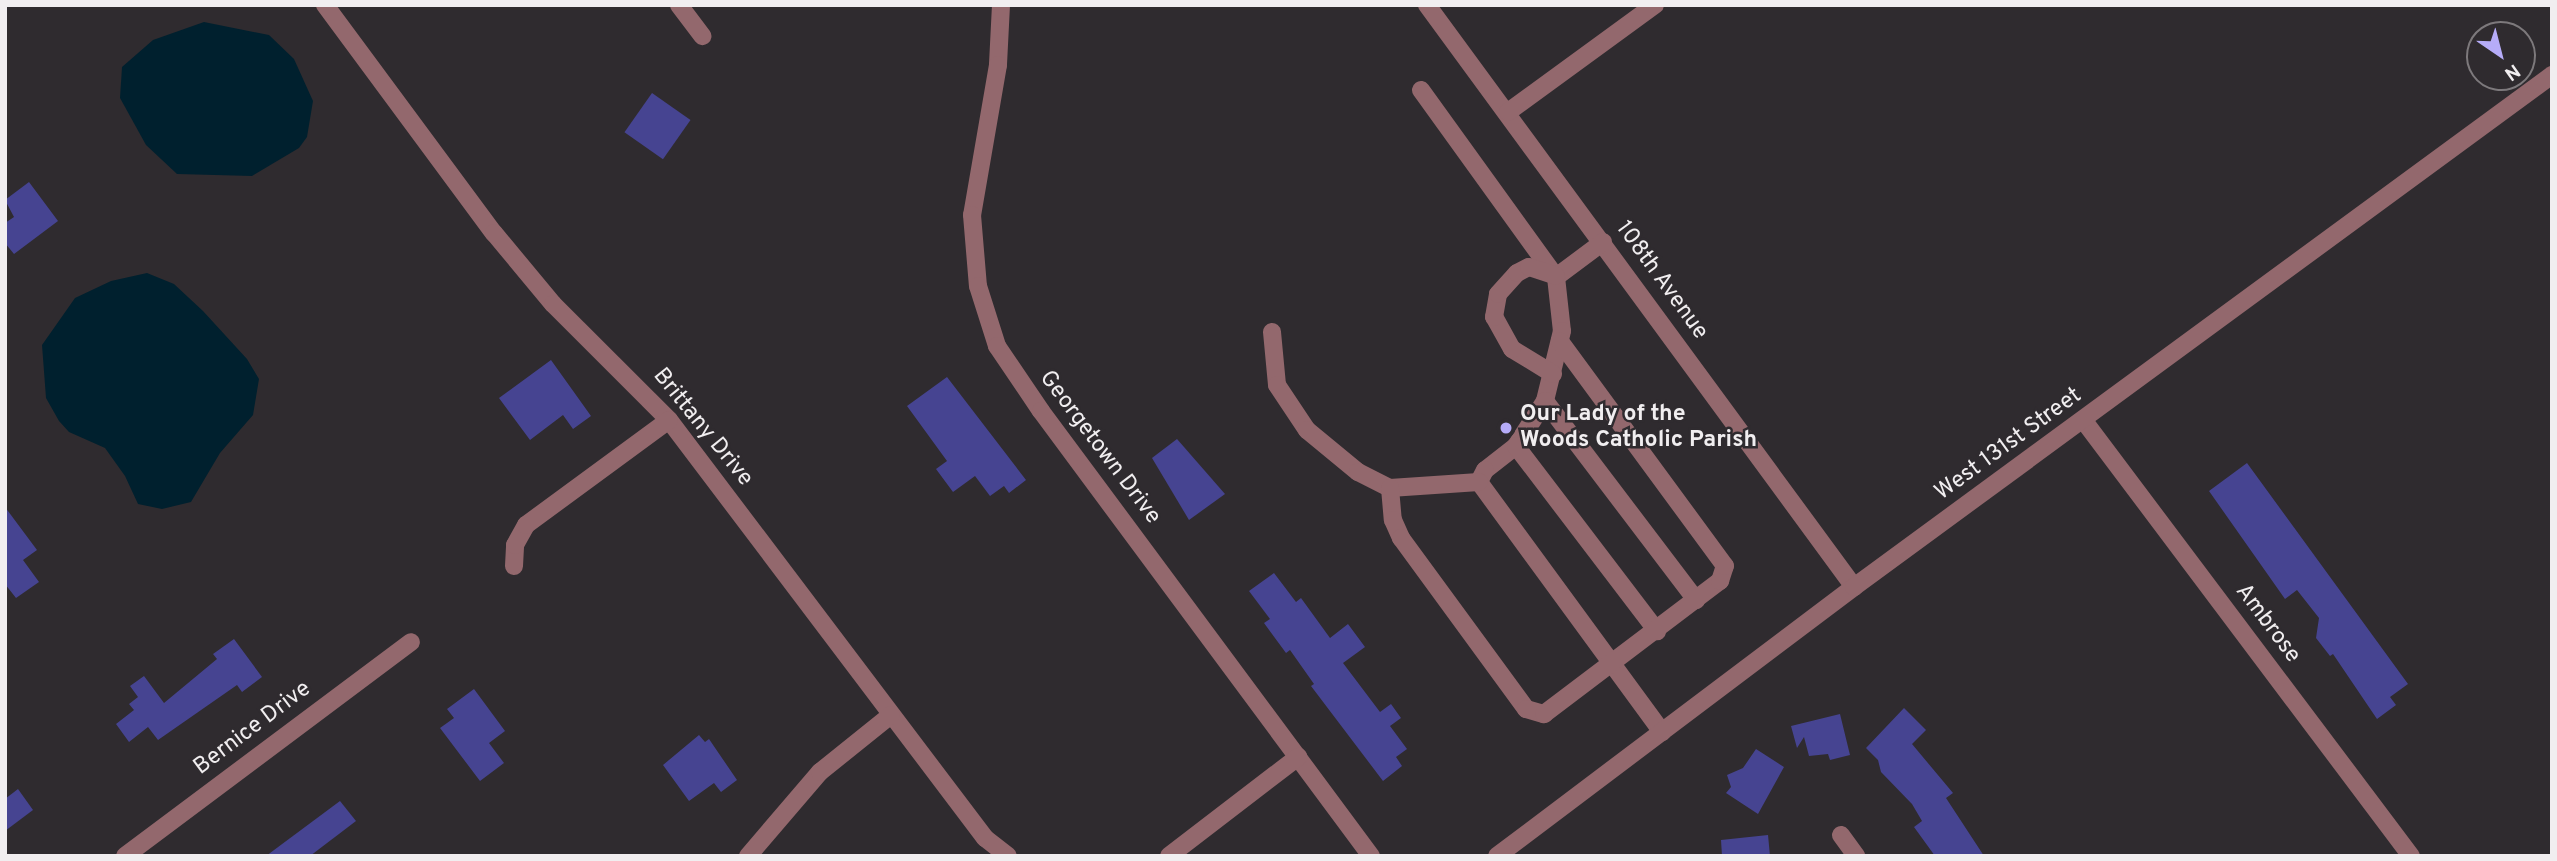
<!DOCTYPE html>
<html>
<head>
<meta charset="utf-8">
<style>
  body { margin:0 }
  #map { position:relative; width:2557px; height:861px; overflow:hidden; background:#2f2b2f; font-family:Overpass,sans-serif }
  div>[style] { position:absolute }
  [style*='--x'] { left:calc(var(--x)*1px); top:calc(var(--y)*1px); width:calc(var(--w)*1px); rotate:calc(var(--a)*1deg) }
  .water>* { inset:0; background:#00202e }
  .building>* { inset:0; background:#464491; transform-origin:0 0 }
  .minor>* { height:18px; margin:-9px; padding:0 9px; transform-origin:9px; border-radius:9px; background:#93686d }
  .dots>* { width:19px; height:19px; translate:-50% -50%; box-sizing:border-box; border:4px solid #2f2b2f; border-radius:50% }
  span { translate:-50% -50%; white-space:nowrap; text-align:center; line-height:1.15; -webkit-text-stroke:5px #2f2b2f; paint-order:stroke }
  .street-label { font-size:23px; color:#f1eef0 }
  .poi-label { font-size:23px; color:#f1eef0; font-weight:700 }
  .left { translate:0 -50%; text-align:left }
  .frame { position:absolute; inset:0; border:7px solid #f1eef0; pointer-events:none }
  .north { position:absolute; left:2466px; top:21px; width:70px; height:70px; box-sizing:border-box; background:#2f2b2f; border:2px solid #7d797c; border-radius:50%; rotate:145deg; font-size:19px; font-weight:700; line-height:28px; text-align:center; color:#f1eef0 }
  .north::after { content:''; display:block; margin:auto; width:24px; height:32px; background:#b6acf8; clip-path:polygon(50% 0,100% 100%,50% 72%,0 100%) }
</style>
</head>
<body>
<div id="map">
  <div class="water">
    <div style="clip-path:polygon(204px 22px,269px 35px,294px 59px,313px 101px,307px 137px,299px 148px,252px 176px,177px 174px,146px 145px,120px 98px,122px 67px,153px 40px)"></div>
    <div style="clip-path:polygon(147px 273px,174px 284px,203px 311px,247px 359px,259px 379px,253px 415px,220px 453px,191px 502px,162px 509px,138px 504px,125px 476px,105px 448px,69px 432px,59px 421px,46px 398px,42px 345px,75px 298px,111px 281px)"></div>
  </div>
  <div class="building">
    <div style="left:652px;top:93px;width:47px;height:48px;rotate:35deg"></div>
    <div style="clip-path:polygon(29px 182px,58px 221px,14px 254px,5px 243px,5px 223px,14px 217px,5px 200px)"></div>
    <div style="clip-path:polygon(551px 360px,591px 416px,573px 429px,563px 415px,530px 440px,499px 398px)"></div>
    <div style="clip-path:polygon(947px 377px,1026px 480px,1009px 493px,1004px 486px,990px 496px,975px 476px,953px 492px,936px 469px,947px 461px,907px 406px)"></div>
    <div style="clip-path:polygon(1177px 439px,1225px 494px,1189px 520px,1152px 458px)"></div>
    <div style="clip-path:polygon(2247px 463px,2408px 684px,2390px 697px,2396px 705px,2377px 719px,2333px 654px,2330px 656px,2316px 638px,2319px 618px,2297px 590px,2285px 599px,2209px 491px)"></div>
    <div style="clip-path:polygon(5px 507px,37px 550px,23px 560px,39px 582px,16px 598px,5px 584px)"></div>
    <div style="clip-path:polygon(1274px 573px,1296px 602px,1301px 598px,1330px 638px,1348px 624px,1365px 647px,1343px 663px,1380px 712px,1391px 704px,1401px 718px,1390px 726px,1407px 749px,1396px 757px,1402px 766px,1383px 781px,1311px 686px,1314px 684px,1290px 650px,1286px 653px,1264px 623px,1270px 619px,1249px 591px)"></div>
    <div style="clip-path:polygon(234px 639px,262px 677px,242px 692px,237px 685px,158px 740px,148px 727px,129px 742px,116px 724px,134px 710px,129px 704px,138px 697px,130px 686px,144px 676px,164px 703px,217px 659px,213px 654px)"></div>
    <div style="clip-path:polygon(474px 689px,505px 731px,489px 743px,504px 763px,480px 781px,440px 728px,454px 718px,447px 709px)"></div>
    <div style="clip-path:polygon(1904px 708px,1926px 730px,1912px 744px,1953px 793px,1946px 798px,1984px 856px,1935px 856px,1914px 827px,1922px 821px,1912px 804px,1881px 772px,1878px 760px,1866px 748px)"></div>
    <div style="clip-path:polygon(1840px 714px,1850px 755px,1830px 760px,1828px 754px,1809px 756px,1804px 737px,1797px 748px,1791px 726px)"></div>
    <div style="clip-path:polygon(699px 735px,705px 742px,709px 739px,737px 780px,721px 792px,714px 783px,689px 801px,663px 765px)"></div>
    <div style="clip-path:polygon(1756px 749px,1784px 767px,1758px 814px,1726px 793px,1731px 787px,1727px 775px,1743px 768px)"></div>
    <div style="clip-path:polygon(18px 789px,33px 810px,5px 831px,5px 799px)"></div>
    <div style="clip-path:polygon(340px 801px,356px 821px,310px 856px,266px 856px)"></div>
    <div style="clip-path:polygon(1768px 835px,1770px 856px,1722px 856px,1721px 840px)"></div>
  </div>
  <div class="minor">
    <div style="--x:325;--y:5;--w:284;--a:53.5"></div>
    <div style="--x:494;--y:233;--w:92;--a:50.3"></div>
    <div style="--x:553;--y:304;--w:164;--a:45"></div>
    <div style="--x:669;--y:420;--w:524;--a:52.91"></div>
    <div style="--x:985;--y:838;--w:29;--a:38"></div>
    <div style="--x:679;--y:5;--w:39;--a:53"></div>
    <div style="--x:1001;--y:5;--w:60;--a:92.9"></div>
    <div style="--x:998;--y:65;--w:152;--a:99.8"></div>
    <div style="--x:972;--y:215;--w:71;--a:85.2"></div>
    <div style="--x:978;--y:286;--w:63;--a:72.4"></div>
    <div style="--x:997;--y:346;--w:78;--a:55.9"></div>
    <div style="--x:1041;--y:411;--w:554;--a:53.44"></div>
    <div style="--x:1427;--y:5;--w:722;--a:53.73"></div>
    <div style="--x:1421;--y:90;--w:231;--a:54.2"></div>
    <div style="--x:1508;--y:112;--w:182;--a:-36.1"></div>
    <div style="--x:1603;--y:242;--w:59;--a:143.3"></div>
    <div style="--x:1556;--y:277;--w:54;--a:83.7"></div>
    <div style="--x:1562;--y:331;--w:72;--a:103.7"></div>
    <div style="--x:1545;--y:401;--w:54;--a:122.8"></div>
    <div style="--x:1516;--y:446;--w:39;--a:142"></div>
    <div style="--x:1485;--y:470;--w:13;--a:117"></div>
    <div style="--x:1479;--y:482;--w:310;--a:53.8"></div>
    <div style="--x:1272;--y:332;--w:53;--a:84.6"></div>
    <div style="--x:1277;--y:385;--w:54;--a:56.3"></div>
    <div style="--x:1307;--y:430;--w:66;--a:39.5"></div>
    <div style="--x:1358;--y:472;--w:36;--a:27"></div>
    <div style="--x:1390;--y:488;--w:89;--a:-3.9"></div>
    <div style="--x:1553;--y:374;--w:48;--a:-148.6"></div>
    <div style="--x:1512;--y:349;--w:37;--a:-119"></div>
    <div style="--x:1494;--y:317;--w:23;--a:-80"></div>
    <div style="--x:1498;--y:294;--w:28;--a:-48"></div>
    <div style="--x:1517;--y:273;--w:13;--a:-27"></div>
    <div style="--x:1529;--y:267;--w:28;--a:18"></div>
    <div style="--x:1545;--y:401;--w:250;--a:52.8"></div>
    <div style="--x:2084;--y:421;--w:544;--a:53.07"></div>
    <div style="--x:1516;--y:446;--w:233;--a:52.7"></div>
    <div style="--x:1390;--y:488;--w:32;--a:85"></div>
    <div style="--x:1393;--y:520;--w:20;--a:66"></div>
    <div style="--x:1401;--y:538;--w:212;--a:53.8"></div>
    <div style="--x:1526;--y:709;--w:19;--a:16"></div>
    <div style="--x:1544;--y:714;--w:221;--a:-37.1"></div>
    <div style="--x:1720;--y:581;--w:16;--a:-72"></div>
    <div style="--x:1725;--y:566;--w:279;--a:-126.3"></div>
    <div style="--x:514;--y:566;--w:21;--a:-87"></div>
    <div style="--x:515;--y:545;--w:23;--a:-61"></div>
    <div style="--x:526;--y:525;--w:177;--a:-36.3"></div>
    <div style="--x:1841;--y:835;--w:26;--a:54"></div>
    <div style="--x:125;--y:856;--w:357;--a:-36.8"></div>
    <div style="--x:748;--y:856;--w:111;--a:-49.4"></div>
    <div style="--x:820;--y:772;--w:91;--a:-38.8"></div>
    <div style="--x:1169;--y:856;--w:163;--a:-37.5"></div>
    <div style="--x:1497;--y:856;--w:447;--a:-37"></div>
    <div style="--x:1854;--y:587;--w:866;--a:-36.26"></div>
  </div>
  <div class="dots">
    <div style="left:1506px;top:428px;background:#b6acf8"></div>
  </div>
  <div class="street-label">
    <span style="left:1661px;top:281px;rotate:54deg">108th Avenue</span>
    <span style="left:702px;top:428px;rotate:51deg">Brittany Drive</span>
    <span style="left:2009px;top:445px;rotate:-36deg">West 131st Street</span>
    <span style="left:1099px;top:448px;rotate:53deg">Georgetown Drive</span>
    <span style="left:2267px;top:624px;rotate:53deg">Ambrose</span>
    <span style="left:253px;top:729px;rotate:-37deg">Bernice Drive</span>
  </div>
  <div class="poi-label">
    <span class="left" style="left:1520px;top:428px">Our Lady of the<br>Woods Catholic Parish</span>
  </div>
  <div class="frame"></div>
  <div class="north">N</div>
</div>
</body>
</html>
